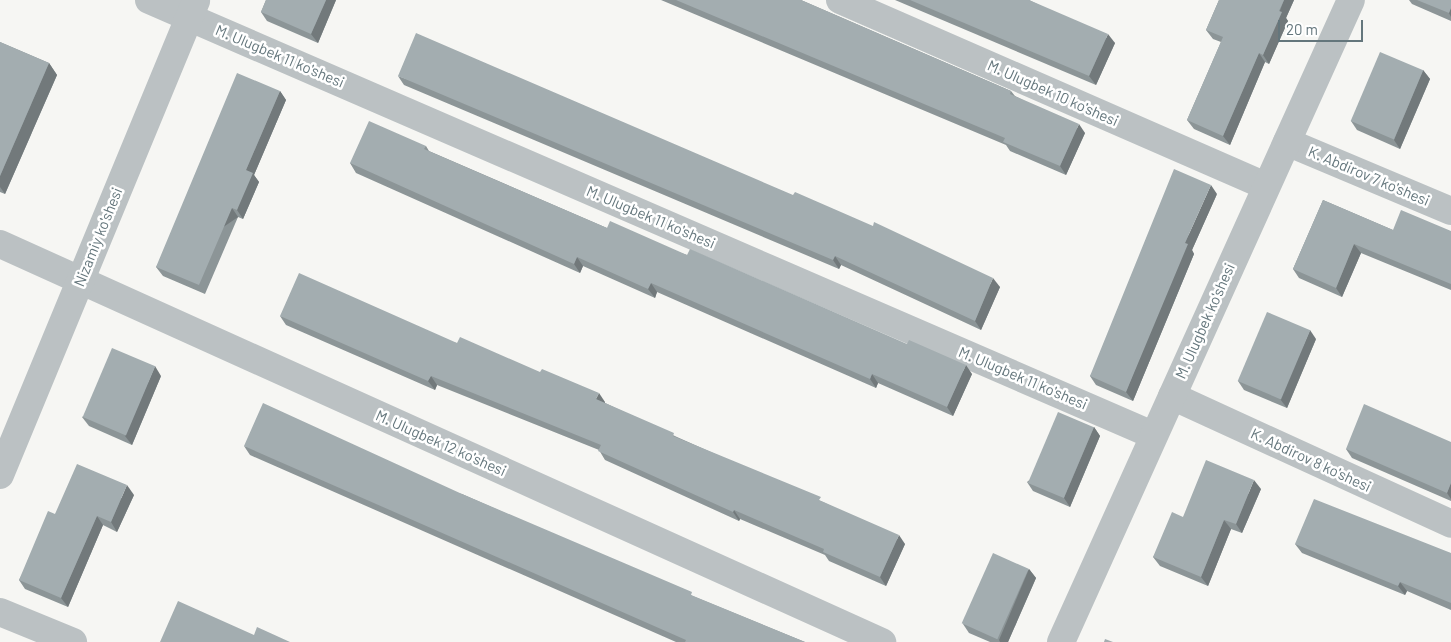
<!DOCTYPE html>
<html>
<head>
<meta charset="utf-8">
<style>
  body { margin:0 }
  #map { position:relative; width:1451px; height:642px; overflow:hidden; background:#f6f6f3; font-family:Barlow,sans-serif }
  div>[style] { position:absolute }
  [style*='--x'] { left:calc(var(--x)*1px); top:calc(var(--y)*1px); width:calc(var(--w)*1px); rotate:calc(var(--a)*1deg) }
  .minor>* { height:28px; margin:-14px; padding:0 14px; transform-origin:14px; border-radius:14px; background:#bbc1c3 }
  .wall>* { inset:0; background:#8c9597 }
  .shaded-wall>* { inset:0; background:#72797b; transform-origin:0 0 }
  .building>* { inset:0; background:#a3adb0; transform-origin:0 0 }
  span { translate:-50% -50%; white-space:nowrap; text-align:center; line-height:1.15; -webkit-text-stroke:5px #fff; paint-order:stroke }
  .street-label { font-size:15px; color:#64767c }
  .scale { position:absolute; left:1278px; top:20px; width:85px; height:22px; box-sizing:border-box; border:2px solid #64767c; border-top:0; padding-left:6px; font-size:15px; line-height:18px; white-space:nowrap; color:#64767c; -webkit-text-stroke:4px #fff; paint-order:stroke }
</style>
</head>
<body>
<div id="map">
  <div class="minor">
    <div style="--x:149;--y:0;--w:1094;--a:23.43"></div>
    <div style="--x:840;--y:0;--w:464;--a:23.6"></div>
    <div style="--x:1287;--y:142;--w:178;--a:22.8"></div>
    <div style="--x:0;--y:244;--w:968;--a:24.29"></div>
    <div style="--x:1172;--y:396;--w:307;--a:24.6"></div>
    <div style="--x:0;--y:475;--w:513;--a:-67.53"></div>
    <div style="--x:0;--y:612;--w:79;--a:22.3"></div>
    <div style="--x:1061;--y:642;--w:704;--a:-65.69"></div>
  </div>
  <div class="wall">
    <div style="clip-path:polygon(266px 0,336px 0,318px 43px,267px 21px,261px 12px)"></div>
    <div style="clip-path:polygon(661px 0,801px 0,1011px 91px,1015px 96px,1085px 133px,1066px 175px,1010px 151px,1006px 145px)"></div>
    <div style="clip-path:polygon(895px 0,1029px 0,1115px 43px,1096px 85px)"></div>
    <div style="clip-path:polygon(1219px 0,1294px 0,1286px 18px,1288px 21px,1269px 64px,1265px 62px,1230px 145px,1194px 129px,1187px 120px,1221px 42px,1213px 39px,1206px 30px)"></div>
    <div style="clip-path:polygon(1409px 0,1451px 0,1451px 21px,1412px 4px)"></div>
    <div style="clip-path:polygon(0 42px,49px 63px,57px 75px,5px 194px,0 192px)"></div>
    <div style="clip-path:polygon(1423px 70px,1430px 79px,1400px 149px,1357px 130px,1351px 121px)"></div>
    <div style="clip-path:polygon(398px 76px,1000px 287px,981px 330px,841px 265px,839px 269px,404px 85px)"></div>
    <div style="clip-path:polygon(280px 91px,286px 100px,254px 175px,259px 182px,243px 219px,238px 217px,205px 294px,163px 276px,156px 267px)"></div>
    <div style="clip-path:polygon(426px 146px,429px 151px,607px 228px,687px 255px,972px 374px,953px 416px,878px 383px,876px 388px,657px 292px,655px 298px,583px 266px,580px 273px,356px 173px,350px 163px)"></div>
    <div style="clip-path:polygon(1217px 194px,1192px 250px,1194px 254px,1133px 401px,1096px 385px,1090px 376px)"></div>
    <div style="clip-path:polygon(1323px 200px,1393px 230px,1451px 231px,1451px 290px,1361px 253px,1342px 297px,1299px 278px,1293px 269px)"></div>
    <div style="clip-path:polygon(280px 316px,457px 343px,605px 402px,605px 403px,677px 437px,825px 503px,905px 544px,886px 586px,829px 561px,825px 555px,740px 519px,739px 521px,605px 460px,599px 450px,437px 385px,435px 390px,286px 325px)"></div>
    <div style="clip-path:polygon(1316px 339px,1287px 408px,1244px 390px,1238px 381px)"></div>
    <div style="clip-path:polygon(161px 376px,132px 445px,89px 426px,82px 417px)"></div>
    <div style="clip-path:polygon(1094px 427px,1100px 436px,1070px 507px,1033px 491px,1027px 482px)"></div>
    <div style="clip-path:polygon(1451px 442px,1451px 501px,1352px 458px,1346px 449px)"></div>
    <div style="clip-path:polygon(244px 446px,462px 494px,695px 597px,805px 642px,676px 642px,250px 455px)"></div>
    <div style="clip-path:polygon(1261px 489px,1242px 533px,1231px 529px,1208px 586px,1160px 566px,1153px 557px,1183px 517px)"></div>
    <div style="clip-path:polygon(134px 495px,117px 532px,103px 525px,68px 607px,25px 589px,19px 580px,55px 514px)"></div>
    <div style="clip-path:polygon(1295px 544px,1451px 553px,1451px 610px,1407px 591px,1405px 595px,1302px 553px)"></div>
    <div style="clip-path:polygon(1029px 569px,1036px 578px,1008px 642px,990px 642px,969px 633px,963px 624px)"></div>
  </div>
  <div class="shaded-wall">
    <div style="clip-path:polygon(326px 0,336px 0,318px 43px,311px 34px)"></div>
    <div style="clip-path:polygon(1284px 0,1294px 0,1286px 18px,1288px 21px,1269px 64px,1263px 55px)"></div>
    <div style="clip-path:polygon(1451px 8px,1451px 17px,1449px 13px)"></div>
    <div style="clip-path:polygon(1108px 34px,1115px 43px,1096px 85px,1089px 76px)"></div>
    <div style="clip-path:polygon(1259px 53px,1265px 62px,1230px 145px,1223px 136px)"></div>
    <div style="clip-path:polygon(49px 63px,57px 75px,5px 194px,0 187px,0 176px)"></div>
    <div style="clip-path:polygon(1423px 70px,1430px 79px,1400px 149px,1394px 140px)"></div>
    <div style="clip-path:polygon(280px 91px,286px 100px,254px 175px,259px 182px,243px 219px,237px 210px,246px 170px)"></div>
    <div style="clip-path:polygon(1079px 124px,1085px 133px,1066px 175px,1060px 166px)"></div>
    <div style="clip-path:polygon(1211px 185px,1217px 194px,1192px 250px,1194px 254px,1133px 401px,1126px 392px,1185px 243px)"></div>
    <div style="left:232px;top:208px;width:11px;height:84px;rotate:56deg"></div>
    <div style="clip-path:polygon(1354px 244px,1361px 253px,1342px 297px,1336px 288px)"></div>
    <div style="clip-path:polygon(835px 256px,841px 265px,839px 269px,833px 260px)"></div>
    <div style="clip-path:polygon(577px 257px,583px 266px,580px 273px,574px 264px)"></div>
    <div style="clip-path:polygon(993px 278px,1000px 287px,981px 330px,975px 321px)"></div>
    <div style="clip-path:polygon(651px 283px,657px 292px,655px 298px,648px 289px)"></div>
    <div style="clip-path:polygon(1310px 330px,1316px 339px,1287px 408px,1280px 399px)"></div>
    <div style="clip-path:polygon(966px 365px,972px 374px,953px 416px,947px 407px)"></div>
    <div style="clip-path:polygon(155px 366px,161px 376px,132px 445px,125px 436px)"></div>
    <div style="clip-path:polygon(872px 374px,878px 383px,876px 388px,870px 379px)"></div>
    <div style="clip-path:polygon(431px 376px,437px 385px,435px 390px,428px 381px)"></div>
    <div style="clip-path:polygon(599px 393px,605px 402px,603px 408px,596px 399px)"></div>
    <div style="clip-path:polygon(1094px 427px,1100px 436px,1070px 507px,1064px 498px)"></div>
    <div style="clip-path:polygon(1254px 480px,1261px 489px,1242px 533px,1236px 524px)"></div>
    <div style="clip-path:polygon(1451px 483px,1451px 499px,1447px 493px)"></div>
    <div style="clip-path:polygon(127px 485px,134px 495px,117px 532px,111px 522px)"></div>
    <div style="clip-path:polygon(734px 510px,740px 519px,739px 521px,733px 512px)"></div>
    <div style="clip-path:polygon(97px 516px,103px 525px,68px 607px,61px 598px)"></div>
    <div style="clip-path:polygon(1224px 520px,1231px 529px,1208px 586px,1201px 577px)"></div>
    <div style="clip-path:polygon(899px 535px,905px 544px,886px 586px,880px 577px)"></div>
    <div style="clip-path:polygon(1029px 569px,1036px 578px,1008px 642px,1000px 642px,999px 640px)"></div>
    <div style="clip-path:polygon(1400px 582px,1407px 591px,1405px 595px,1398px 586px)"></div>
  </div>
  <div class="building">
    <div style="clip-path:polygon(266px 0,326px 0,311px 34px,261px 12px)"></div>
    <div style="clip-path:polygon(676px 0,801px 0,1011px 91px,1010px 94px,1079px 124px,1060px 166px,1003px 142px,1005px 138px)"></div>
    <div style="clip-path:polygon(910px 0,1029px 0,1108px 34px,1089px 76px)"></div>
    <div style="clip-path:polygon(1219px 0,1284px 0,1279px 11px,1282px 12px,1263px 55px,1259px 53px,1223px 136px,1187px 120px,1223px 37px,1206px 30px)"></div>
    <div style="clip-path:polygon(1417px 0,1451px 0,1451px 8px,1449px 13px)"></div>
    <div style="clip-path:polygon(416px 33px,793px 195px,795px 192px,873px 226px,874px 222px,993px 278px,975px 321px,835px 256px,833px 260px,398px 76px)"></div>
    <div style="clip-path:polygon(0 42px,49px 63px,0 176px)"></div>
    <div style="left:1380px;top:52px;width:47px;height:75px;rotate:23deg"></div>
    <div style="clip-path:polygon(237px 73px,280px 91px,246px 170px,253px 173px,237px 210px,232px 208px,199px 285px,156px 267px)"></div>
    <div style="clip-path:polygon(369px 121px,426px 146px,424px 149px,607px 228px,610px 221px,687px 255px,690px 249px,907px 344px,909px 340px,966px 365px,947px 407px,872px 374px,870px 379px,651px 283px,648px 289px,577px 257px,574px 264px,350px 163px)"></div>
    <div style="clip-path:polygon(1174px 169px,1211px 185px,1185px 243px,1188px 244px,1126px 392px,1090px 376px)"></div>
    <div style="clip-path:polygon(1323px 200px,1393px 230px,1401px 210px,1451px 231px,1451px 284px,1354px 244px,1336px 288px,1293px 269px)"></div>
    <div style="clip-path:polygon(299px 273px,457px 343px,460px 337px,540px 372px,542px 369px,599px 393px,596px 399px,674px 433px,673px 436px,821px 497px,819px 500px,899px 535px,880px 577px,823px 552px,824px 549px,734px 510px,733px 512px,598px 451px,601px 445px,431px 376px,428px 381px,280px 316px)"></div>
    <div style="left:1267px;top:312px;width:47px;height:75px;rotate:23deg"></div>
    <div style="left:112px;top:348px;width:47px;height:75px;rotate:23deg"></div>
    <div style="clip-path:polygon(263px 403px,462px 494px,692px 592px,691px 595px,805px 642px,685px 642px,686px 640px,244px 446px)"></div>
    <div style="clip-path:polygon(1364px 404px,1451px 442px,1451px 483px,1447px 493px,1346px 449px)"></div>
    <div style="left:1058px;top:412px;width:39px;height:77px;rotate:23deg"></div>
    <div style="clip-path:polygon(1206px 460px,1254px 480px,1236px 524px,1224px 520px,1201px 577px,1153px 557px,1172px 512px,1183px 517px)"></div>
    <div style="clip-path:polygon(77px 464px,127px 485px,111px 522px,97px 516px,61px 598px,19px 580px,48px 511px,55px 514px)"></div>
    <div style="clip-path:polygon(1314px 499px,1451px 553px,1451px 603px,1400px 582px,1398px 586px,1295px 544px)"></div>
    <div style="left:993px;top:553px;width:39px;height:77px;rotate:24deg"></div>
    <div style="clip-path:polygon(178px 601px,254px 635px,257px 627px,290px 642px,160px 642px)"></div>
    <div style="clip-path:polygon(1105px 639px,1113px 642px,1104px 642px)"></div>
  </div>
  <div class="street-label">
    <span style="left:280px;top:56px;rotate:23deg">M. Ulugbek 11 ko'shesi</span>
    <span style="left:1053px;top:93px;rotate:24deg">M. Ulugbek 10 ko'shesi</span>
    <span style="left:1369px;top:176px;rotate:23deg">K. Abdirov 7 ko'shesi</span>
    <span style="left:651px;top:217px;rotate:23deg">M. Ulugbek 11 ko'shesi</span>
    <span style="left:98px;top:237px;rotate:-68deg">Nizamiy ko'shesi</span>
    <span style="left:1205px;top:321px;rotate:-66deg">M. Ulugbek ko'shesi</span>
    <span style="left:1023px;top:378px;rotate:23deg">M. Ulugbek 11 ko'shesi</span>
    <span style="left:441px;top:443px;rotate:24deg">M. Ulugbek 12 ko'shesi</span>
    <span style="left:1311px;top:460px;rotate:25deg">K. Abdirov 8 ko'shesi</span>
  </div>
  <div class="scale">20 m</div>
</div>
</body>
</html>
